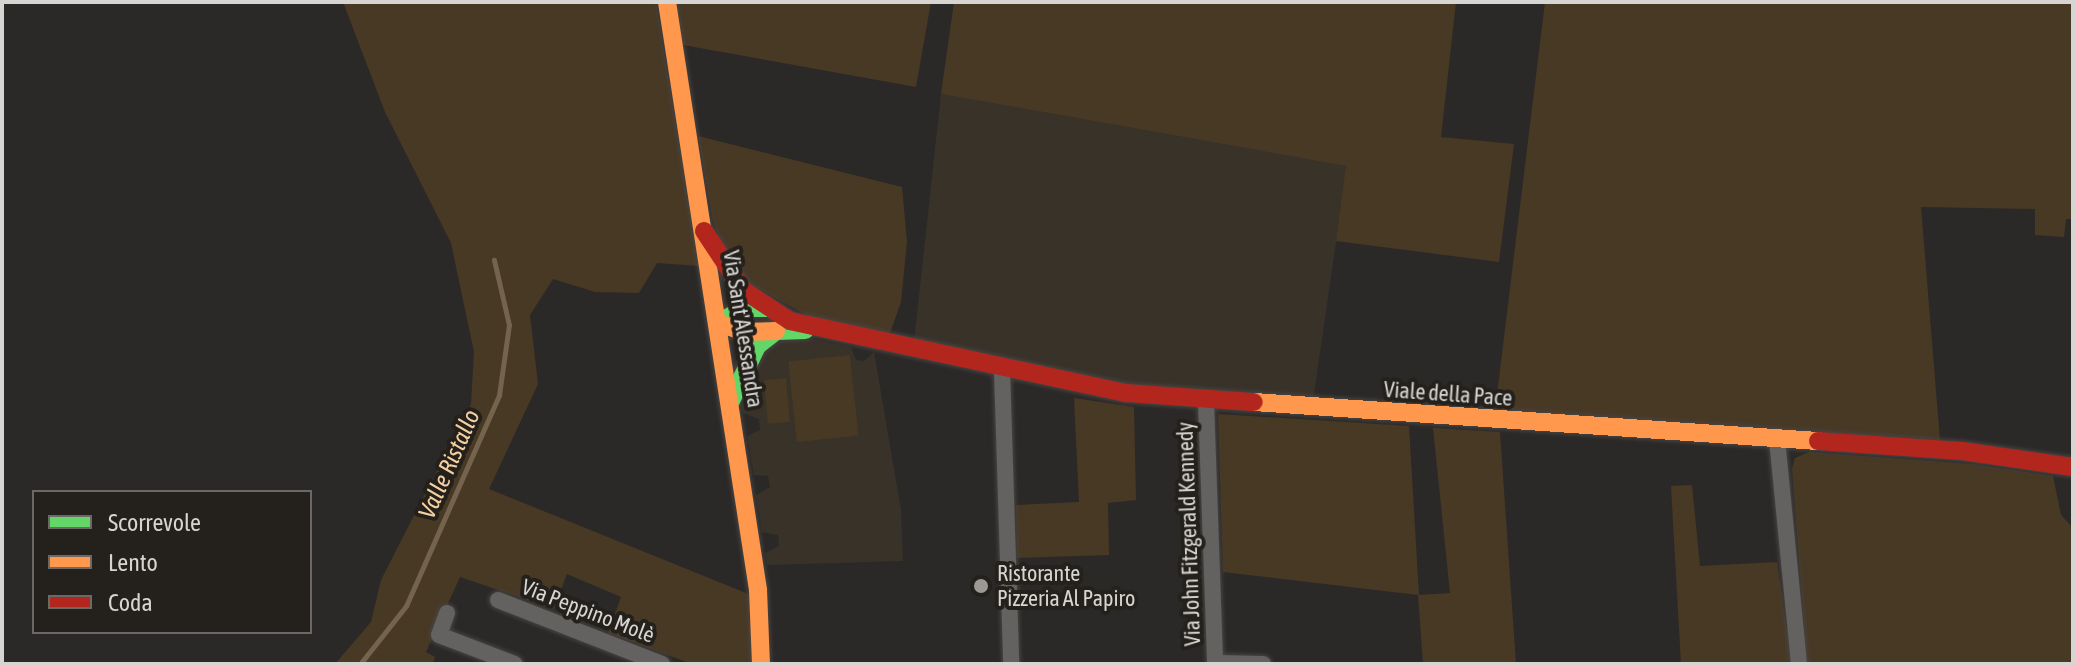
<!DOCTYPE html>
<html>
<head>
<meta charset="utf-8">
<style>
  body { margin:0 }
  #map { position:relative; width:2075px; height:666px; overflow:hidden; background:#2b2927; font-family:"Asap Condensed",sans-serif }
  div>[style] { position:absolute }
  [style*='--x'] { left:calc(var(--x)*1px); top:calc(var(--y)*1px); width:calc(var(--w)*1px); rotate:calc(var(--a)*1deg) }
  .built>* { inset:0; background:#383229 }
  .green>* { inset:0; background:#483925; transform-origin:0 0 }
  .stream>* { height:5px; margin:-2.5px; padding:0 2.5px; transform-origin:2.5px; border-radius:2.5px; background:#74634d }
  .roads { filter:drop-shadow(0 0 2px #474543) drop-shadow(0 0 2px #474543) }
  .street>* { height:16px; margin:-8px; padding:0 8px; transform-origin:8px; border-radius:8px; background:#636260 }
  .fast>* { height:18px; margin:-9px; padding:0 9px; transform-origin:9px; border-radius:9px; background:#63d668 }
  .slow>* { height:18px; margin:-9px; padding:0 9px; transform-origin:9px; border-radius:9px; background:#ff974d }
  .jam>* { height:18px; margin:-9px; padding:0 9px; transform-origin:9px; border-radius:9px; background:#b3261e }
  .dots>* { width:22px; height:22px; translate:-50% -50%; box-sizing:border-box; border:4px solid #24201c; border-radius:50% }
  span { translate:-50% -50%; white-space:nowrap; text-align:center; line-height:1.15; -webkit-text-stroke:8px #24201c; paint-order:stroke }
  .street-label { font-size:22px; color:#d7d5d2 }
  .poi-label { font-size:22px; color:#d7d5d2 }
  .left { translate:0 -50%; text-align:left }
  .water-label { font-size:24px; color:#f3cfa1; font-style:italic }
  .frame { position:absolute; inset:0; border:4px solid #d7d5d2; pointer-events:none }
  .legend { position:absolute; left:32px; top:490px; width:280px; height:144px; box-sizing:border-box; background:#24201c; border:2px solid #6c6865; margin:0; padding:10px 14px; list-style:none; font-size:24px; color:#d7d5d2 }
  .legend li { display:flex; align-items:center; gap:16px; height:40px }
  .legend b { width:40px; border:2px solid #6c6865 }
</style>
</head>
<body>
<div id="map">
  <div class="built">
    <div style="clip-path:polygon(941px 94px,1347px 166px,1313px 401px,1140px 387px,914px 342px)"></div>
    <div style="clip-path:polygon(807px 338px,851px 347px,856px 360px,864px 361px,874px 352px,901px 510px,903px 561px,767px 565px,765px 553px,779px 546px,778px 535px,762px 532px,756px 495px,770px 487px,768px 476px,754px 475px,747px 436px,760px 430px,759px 419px,743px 413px,741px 405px,763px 351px,783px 340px)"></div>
  </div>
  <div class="green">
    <div style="clip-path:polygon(343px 2px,656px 2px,699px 266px,657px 263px,639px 293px,595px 292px,553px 279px,530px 315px,538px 384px,489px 489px,751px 595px,751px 664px,692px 664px,608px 633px,621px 597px,567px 574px,554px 609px,460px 577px,426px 652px,435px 657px,433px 664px,335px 664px,371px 622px,381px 580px,471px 404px,474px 352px,451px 243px,385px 112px)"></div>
    <div style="clip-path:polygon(675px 2px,931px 2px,916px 87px,683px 45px)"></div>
    <div style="clip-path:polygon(954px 2px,1456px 2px,1441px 137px,1514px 144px,1499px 262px,1336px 241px,1346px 166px,941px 94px)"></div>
    <div style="clip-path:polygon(1545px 2px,2073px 2px,2073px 219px,2066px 219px,2064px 237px,2035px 235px,2035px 209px,1921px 207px,1940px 440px,1495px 411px)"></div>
    <div style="clip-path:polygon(698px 136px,902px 187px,907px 242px,901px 302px,889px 336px,817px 321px,745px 281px,726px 255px,713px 222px)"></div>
    <div style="left:850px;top:355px;width:81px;height:62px;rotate:84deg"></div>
    <div style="left:786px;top:378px;width:44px;height:22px;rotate:85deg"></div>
    <div style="clip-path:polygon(1074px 398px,1134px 407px,1136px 500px,1108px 503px,1109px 555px,1017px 558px,1016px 505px,1079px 502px)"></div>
    <div style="clip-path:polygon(1218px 414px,1409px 426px,1419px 595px,1450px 593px,1433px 428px,1500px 432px,1516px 664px,1423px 664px,1418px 595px,1223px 572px)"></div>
    <div style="clip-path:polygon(1809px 452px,1971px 464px,2053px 476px,2061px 515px,2073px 528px,2073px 664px,1807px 664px,1792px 469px,1795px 458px)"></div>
    <div style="clip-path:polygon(1692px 485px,1700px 566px,1777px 562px,1792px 664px,1681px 664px,1671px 486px)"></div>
  </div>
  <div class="stream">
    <div style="--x:360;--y:664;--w:74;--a:-51.6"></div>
    <div style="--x:406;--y:606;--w:231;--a:-66.2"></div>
    <div style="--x:499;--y:395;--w:71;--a:-81.9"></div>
    <div style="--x:509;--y:325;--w:67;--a:-103"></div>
  </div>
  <div class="roads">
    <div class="street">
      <div style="--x:1002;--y:370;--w:294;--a:88.2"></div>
      <div style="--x:1206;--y:402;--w:262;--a:88"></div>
      <div style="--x:1777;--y:439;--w:226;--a:84.4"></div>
      <div style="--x:498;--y:600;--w:176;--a:21.3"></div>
      <div style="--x:447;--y:613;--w:23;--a:110"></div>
      <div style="--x:439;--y:635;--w:81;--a:20.9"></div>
      <div style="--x:1215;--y:663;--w:48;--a:1.2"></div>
    </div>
    <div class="fast">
      <div style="--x:717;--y:323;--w:34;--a:-27"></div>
      <div style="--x:747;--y:308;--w:19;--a:0"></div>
      <div style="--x:731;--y:401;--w:61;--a:-64.7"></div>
      <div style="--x:757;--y:346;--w:24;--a:-38"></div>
      <div style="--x:776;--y:331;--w:29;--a:-2"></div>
    </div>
    <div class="slow">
      <div style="--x:667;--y:2;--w:595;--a:81.2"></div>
      <div style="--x:758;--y:590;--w:74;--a:87.7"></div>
      <div style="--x:717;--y:323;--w:30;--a:17"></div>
      <div style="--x:746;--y:332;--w:30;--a:-2"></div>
      <div style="--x:1254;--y:402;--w:565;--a:3.96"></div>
    </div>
    <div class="jam">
      <div style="--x:704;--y:231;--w:71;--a:56.5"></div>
      <div style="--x:743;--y:290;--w:56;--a:33.4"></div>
      <div style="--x:790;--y:321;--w:345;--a:12.1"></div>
      <div style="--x:1127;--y:393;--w:127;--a:4.1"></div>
      <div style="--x:1818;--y:441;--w:144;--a:4"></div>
      <div style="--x:1962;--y:451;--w:112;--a:8.2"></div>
    </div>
  </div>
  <div class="dots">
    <div style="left:981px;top:586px;background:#9b9996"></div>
  </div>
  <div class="street-label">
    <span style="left:743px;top:329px;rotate:81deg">Via Sant'Alessandra</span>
    <span style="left:1448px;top:394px;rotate:4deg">Viale della Pace</span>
    <span style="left:1189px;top:534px;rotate:-92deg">Via John Fitzgerald Kennedy</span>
    <span style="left:588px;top:611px;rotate:21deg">Via Peppino Molè</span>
  </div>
  <div class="poi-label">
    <span class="left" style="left:997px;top:586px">Ristorante<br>Pizzeria Al Papiro</span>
  </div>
  <div class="water-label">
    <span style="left:449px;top:464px;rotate:-66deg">Valle Ristallo</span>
  </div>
  <div class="frame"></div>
  <ul class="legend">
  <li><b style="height:10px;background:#63d668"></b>Scorrevole</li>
  <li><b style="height:10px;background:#ff974d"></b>Lento</li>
  <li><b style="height:10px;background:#b3261e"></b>Coda</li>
  </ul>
</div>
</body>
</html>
